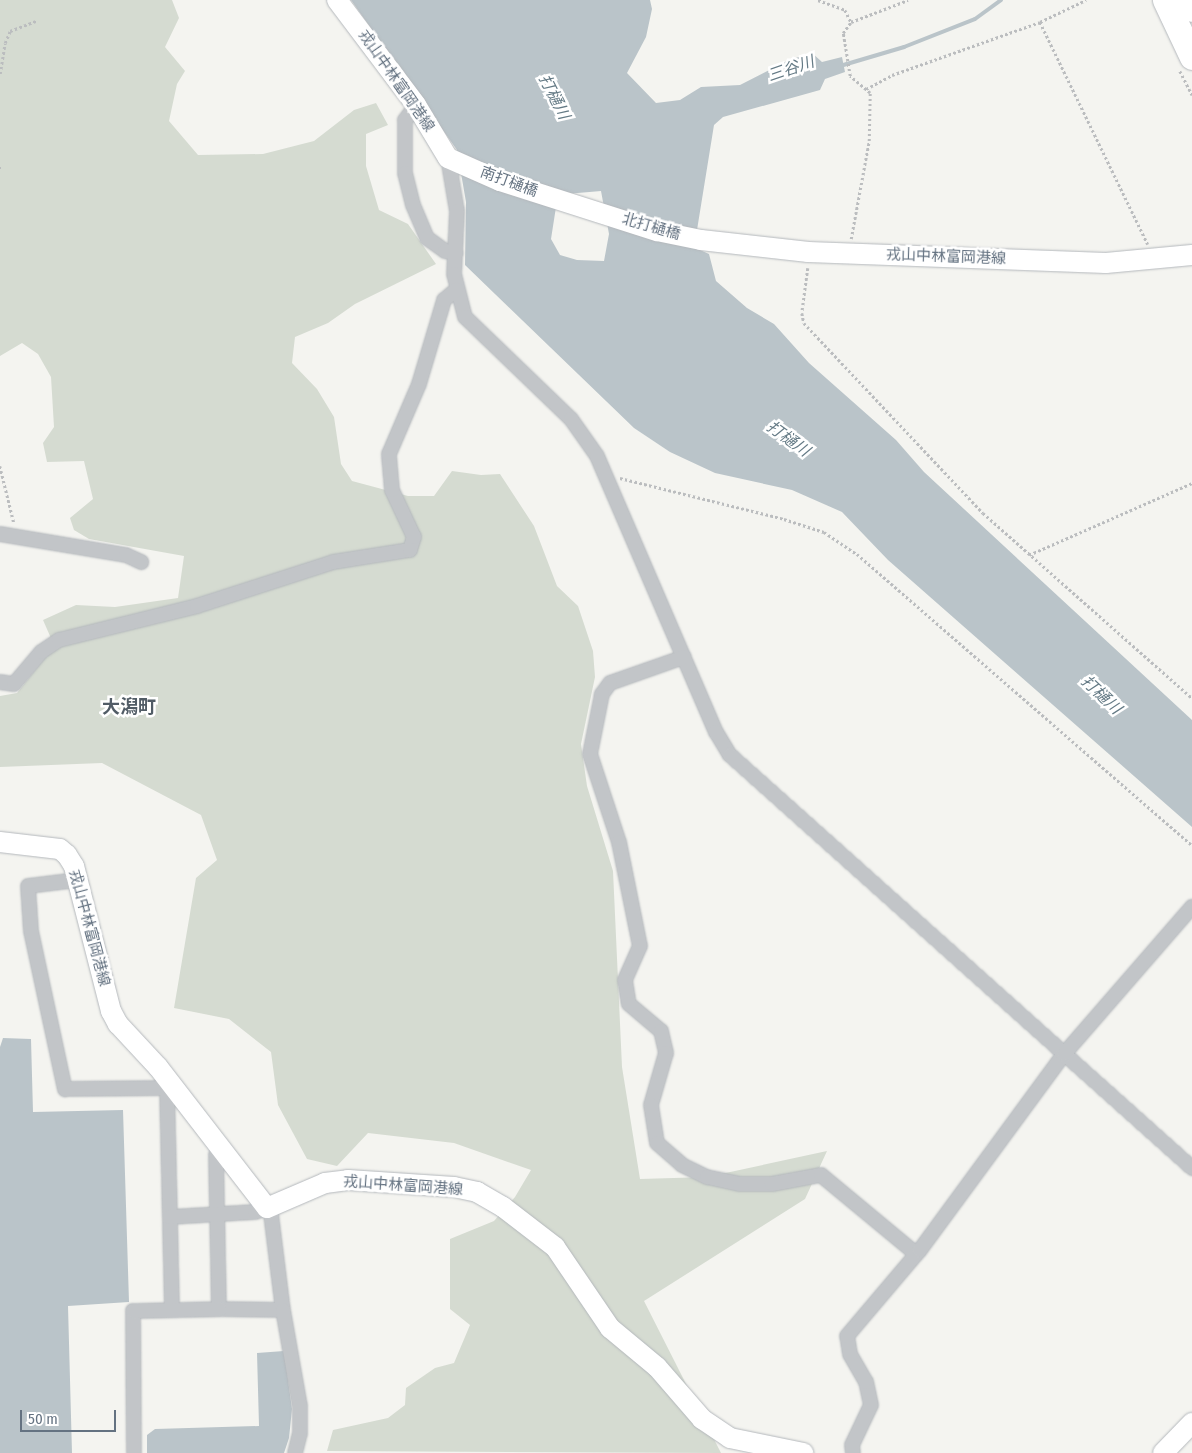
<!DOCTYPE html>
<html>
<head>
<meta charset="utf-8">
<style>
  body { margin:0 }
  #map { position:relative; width:1192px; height:1453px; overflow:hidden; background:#f4f4f0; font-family:"Fira Sans Condensed","Noto Sans JP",sans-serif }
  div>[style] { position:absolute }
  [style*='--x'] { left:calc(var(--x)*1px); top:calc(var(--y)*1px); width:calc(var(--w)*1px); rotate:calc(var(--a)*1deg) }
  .green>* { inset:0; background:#d5dbd1 }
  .water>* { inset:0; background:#bac4c9 }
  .stream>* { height:4px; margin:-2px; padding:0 2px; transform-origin:2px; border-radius:2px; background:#bac4c9 }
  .path>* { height:2.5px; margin-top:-1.25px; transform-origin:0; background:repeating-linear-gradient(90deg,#bbbdbf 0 2.5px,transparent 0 5px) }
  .roads { filter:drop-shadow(0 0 1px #b4b8bc) drop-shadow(0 0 1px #b4b8bc) }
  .street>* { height:14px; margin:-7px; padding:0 7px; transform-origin:7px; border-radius:7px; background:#c2c5c8 }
  .secondary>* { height:20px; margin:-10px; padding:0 10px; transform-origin:10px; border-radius:10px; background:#fff }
  .highway>* { height:25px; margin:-12.5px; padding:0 12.5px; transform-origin:12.5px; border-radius:12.5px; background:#fff }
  span { translate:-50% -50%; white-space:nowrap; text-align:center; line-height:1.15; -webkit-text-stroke:5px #fff; paint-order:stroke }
  .street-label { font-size:15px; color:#647281 }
  .water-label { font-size:16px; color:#647a85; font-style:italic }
  .quarter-label { font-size:18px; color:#515c66; font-weight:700 }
  .scale { position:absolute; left:20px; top:1410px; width:96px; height:22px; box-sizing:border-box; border:2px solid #647281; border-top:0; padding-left:6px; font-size:15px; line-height:18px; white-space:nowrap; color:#647281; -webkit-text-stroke:4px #fff; paint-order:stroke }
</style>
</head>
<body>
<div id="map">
  <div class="green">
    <div style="clip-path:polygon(0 0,172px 0,179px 18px,165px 47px,185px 71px,177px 84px,169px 121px,198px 155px,263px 154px,314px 141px,354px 110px,376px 103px,388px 125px,366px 134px,366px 166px,379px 210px,408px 224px,436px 264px,355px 304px,328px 323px,295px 337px,292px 363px,317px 389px,334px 417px,341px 464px,352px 481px,408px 496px,434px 496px,452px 471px,481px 475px,500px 474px,534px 526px,557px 586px,578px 606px,593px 651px,595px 677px,581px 744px,587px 786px,613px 871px,622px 1067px,640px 1179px,707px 1177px,827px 1151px,805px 1199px,644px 1301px,721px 1453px,327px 1451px,333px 1430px,388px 1418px,405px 1405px,406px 1388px,435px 1368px,454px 1363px,470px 1325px,450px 1309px,450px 1239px,494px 1221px,515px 1197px,531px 1170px,454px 1143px,368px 1133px,337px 1166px,307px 1159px,278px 1105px,271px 1052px,229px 1019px,174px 1008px,196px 878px,217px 860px,201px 815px,102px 763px,0 767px,0 696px,17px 693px,47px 655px,50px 636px,43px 620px,76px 605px,115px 607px,178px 598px,184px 556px,89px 539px,74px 530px,70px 518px,93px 499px,84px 461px,47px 462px,43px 443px,54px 427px,51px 377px,38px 354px,22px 343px,0 356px)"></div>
  </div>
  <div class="water">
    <div style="clip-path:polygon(evenodd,351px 0,650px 0,652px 9px,646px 37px,627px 73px,656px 103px,680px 100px,701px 87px,740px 85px,789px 60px,812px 53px,822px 62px,842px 57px,845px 72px,825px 79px,820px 90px,723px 117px,714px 125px,697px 230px,700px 250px,709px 254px,716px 281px,747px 308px,774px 324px,809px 363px,896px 440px,924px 472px,1192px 720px,1192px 827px,888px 560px,842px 512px,792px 490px,715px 473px,670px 452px,634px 428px,465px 265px,466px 202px,457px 150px,351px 0,601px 191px,609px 234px,604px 261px,577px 260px,560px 255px,551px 239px,556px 207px,566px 194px,601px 191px)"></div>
    <div style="clip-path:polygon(3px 1038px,31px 1039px,33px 1112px,123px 1110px,129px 1302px,68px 1306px,72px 1453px,0 1453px,0 1047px)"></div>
    <div style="clip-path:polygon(284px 1351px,292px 1409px,289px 1438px,284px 1453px,147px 1453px,147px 1435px,155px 1429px,259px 1426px,257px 1353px)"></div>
  </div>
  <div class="stream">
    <div style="--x:840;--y:66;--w:67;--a:-16.5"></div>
    <div style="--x:904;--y:47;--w:76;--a:-21.5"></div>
    <div style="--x:975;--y:19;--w:32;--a:-36"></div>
  </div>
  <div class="path">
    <div style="--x:818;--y:0;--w:29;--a:20"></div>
    <div style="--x:845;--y:10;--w:13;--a:63"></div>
    <div style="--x:1040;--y:22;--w:247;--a:64.1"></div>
    <div style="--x:1180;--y:71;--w:27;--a:63"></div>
    <div style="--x:0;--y:74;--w:31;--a:-81"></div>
    <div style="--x:5;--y:43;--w:13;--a:-67"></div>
    <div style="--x:10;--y:31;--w:28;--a:-21"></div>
    <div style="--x:866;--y:89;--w:30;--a:-28"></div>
    <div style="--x:892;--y:75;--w:157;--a:-19.7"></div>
    <div style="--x:1040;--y:22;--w:51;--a:-25.6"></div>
    <div style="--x:0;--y:168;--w:1;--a:0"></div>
    <div style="--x:851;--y:239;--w:100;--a:-79.6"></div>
    <div style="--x:869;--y:141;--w:48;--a:-88.8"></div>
    <div style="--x:870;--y:93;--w:26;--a:-140"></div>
    <div style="--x:850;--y:76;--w:44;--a:-99.2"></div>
    <div style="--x:843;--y:33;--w:14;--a:-54"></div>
    <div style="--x:851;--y:22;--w:61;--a:-21.1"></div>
    <div style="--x:808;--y:268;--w:45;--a:97.6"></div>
    <div style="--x:802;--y:313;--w:10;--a:79"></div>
    <div style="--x:804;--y:323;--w:261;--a:46.7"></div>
    <div style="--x:983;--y:513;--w:279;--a:41.5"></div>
    <div style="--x:0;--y:466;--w:59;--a:76.2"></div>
    <div style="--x:620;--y:478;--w:169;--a:14"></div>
    <div style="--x:784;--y:519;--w:42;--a:18"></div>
    <div style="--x:824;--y:532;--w:40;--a:34"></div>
    <div style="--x:857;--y:554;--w:444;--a:41"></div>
    <div style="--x:1029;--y:555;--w:178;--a:-23.8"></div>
  </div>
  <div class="roads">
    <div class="street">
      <div style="--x:416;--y:105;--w:19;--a:126"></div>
      <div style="--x:405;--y:120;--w:53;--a:90"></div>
      <div style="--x:405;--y:173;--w:33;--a:76"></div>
      <div style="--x:413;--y:205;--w:36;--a:67"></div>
      <div style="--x:427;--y:238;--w:22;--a:36"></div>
      <div style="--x:445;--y:251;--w:11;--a:10"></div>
      <div style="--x:448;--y:158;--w:54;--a:80.4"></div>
      <div style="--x:457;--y:211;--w:63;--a:92.7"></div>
      <div style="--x:454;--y:274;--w:44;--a:75.7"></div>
      <div style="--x:465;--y:317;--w:147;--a:43.9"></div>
      <div style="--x:571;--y:419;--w:45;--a:54.9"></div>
      <div style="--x:597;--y:456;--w:301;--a:66.7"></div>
      <div style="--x:716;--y:732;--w:27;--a:59"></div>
      <div style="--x:730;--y:755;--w:620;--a:41.79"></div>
      <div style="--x:0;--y:534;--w:128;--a:9.5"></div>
      <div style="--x:126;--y:555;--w:17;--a:25"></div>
      <div style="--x:684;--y:657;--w:78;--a:160.6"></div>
      <div style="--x:610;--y:683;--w:14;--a:126"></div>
      <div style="--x:602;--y:694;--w:61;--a:101.3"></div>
      <div style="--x:590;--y:754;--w:93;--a:71.8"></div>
      <div style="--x:619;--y:842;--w:106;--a:78.6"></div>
      <div style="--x:640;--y:946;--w:37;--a:114"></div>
      <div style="--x:625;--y:980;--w:24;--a:81"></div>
      <div style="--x:629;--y:1004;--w:42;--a:40.2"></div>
      <div style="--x:661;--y:1031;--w:23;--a:77"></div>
      <div style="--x:666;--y:1053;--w:54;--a:106.1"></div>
      <div style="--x:651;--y:1105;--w:38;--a:81"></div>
      <div style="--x:657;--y:1143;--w:33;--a:41"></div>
      <div style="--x:682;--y:1165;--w:28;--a:26"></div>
      <div style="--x:707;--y:1177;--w:34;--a:12"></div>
      <div style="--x:740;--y:1184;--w:32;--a:0"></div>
      <div style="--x:772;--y:1184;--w:50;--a:-10.4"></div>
      <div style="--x:821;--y:1175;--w:124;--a:39.7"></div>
      <div style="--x:0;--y:682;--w:14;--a:8"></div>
      <div style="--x:14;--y:684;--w:42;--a:-49.8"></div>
      <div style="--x:41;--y:652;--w:22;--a:-34"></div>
      <div style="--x:59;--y:640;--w:142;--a:-13.8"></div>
      <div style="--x:197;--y:606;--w:143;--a:-17.9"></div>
      <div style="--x:333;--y:562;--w:78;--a:-8.9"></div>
      <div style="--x:410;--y:550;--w:14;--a:-73"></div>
      <div style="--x:414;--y:537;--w:52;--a:-115.1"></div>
      <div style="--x:392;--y:490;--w:36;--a:-95"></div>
      <div style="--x:389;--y:454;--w:76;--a:-66.8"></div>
      <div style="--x:419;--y:384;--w:88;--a:-73.4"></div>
      <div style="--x:444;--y:300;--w:16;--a:-40"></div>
      <div style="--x:77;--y:880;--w:49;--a:173"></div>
      <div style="--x:28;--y:886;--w:45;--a:86.2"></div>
      <div style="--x:31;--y:931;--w:162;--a:77.9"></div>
      <div style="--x:65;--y:1089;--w:102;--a:-0.6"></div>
      <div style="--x:167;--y:1088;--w:6;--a:-51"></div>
      <div style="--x:167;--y:1088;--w:222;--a:88.7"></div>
      <div style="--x:220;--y:1148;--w:8;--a:120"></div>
      <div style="--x:216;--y:1155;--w:154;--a:88.9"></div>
      <div style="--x:219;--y:1309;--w:64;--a:0.9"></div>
      <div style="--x:170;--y:1217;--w:85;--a:-3.4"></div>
      <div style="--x:255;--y:1212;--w:13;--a:-18"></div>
      <div style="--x:267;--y:1208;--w:7;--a:56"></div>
      <div style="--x:271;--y:1214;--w:97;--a:82.9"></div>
      <div style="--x:283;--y:1310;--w:97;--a:80"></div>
      <div style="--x:300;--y:1406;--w:27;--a:90"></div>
      <div style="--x:300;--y:1433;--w:21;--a:104"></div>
      <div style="--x:134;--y:1453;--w:142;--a:-90.4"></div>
      <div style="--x:133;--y:1311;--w:86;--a:-1.3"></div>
      <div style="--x:853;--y:1453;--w:8;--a:-97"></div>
      <div style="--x:852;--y:1445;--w:44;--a:-64.6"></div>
      <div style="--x:871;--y:1405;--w:24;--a:-102"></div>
      <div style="--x:866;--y:1382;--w:32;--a:-120"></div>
      <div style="--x:850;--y:1354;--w:18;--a:-99"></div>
      <div style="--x:847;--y:1336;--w:113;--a:-49.7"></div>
      <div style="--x:920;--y:1250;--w:243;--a:-53.7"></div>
      <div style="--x:1064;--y:1054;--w:195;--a:-49"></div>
    </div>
    <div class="secondary">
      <div style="--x:337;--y:0;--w:131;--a:53"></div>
      <div style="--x:416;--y:105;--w:62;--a:58.9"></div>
      <div style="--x:448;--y:158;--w:57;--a:23.9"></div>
      <div style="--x:500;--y:181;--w:165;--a:17.7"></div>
      <div style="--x:657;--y:231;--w:45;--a:11.6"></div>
      <div style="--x:701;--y:240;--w:108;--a:6.4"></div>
      <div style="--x:808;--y:252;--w:298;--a:2.1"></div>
      <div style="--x:1106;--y:263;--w:86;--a:-5.3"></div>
      <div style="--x:0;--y:842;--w:60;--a:6.7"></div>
      <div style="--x:60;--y:849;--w:9;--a:41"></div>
      <div style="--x:67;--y:855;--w:13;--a:58"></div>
      <div style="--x:74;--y:866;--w:150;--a:75.7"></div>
      <div style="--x:111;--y:1011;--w:15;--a:62"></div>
      <div style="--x:118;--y:1024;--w:59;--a:47.1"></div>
      <div style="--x:158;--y:1067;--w:178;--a:52.3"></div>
      <div style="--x:267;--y:1208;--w:63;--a:-23.3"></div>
      <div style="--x:325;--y:1183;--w:23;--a:-7"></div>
      <div style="--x:348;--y:1180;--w:106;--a:3.8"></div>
      <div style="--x:454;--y:1187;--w:24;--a:12"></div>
      <div style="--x:477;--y:1192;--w:30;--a:30"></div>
      <div style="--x:503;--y:1207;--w:66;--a:37.6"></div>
      <div style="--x:555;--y:1247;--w:98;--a:55.8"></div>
      <div style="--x:610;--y:1328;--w:61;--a:39.7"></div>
      <div style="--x:657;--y:1367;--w:69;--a:49.1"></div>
      <div style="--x:702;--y:1419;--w:34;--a:34"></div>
      <div style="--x:730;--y:1438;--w:75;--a:11.6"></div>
      <div style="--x:1163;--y:1453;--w:42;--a:-46"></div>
    </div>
    <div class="highway">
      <div style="--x:1165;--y:0;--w:63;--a:64.7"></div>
      <div style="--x:1187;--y:0;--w:10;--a:61"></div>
    </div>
  </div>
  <div class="street-label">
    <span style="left:396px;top:81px;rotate:55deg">戎山中林富岡港線</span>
    <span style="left:509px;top:182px;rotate:20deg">南打樋橋</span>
    <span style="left:651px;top:227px;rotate:16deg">北打樋橋</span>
    <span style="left:946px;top:257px;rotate:2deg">戎山中林富岡港線</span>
    <span style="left:89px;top:928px;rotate:75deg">戎山中林富岡港線</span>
    <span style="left:403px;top:1186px;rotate:4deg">戎山中林富岡港線</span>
  </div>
  <div class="water-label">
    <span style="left:791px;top:69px;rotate:-19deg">三谷川</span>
    <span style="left:554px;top:97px;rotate:63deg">打樋川</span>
    <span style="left:788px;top:439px;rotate:36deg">打樋川</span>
    <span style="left:1101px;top:695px;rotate:43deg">打樋川</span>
  </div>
  <div class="quarter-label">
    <span style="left:129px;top:707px">大潟町</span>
  </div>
  <div class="scale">50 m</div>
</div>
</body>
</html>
